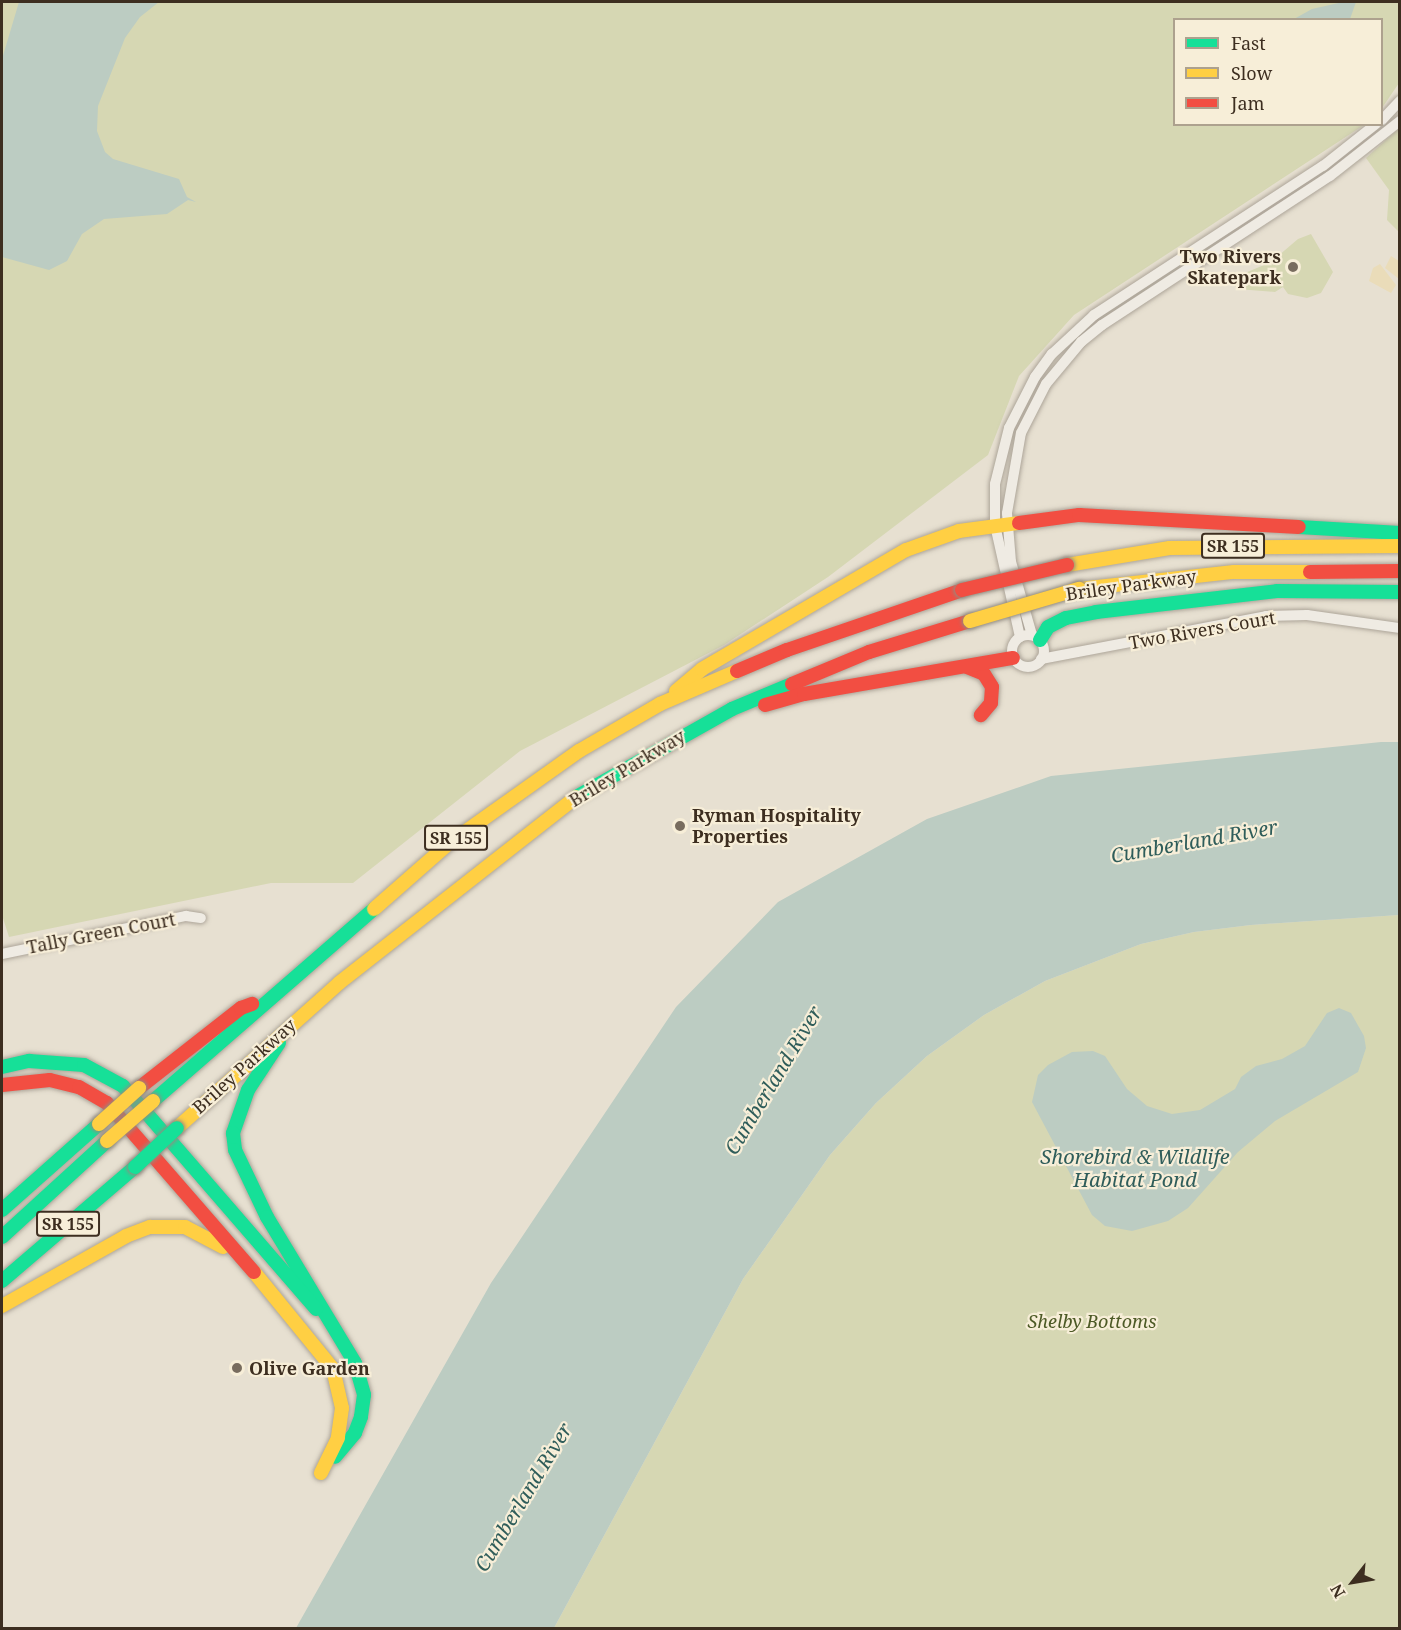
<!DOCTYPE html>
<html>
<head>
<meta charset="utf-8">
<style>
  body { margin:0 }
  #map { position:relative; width:1401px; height:1630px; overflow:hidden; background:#e7e0d1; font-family:"Noto Serif",serif }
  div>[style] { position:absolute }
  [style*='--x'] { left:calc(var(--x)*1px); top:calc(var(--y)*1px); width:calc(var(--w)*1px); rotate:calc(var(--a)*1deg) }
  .green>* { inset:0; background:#d6d7b3 }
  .sand>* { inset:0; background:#eadcb9 }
  .water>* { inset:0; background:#bcccc2 }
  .roads { filter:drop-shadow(0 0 2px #ada599) drop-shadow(0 0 2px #ada599) }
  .street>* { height:10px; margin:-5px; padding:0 5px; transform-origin:5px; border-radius:5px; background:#efebe3 }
  .street>.ring { margin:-5px; padding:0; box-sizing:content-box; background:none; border:10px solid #efebe3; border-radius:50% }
  .fast>* { height:14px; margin:-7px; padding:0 7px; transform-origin:7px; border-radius:7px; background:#16e098 }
  .slow>* { height:14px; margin:-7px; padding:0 7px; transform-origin:7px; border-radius:7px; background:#ffcf43 }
  .jam>* { height:14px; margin:-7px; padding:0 7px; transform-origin:7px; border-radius:7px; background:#f24e42 }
  .bridges { filter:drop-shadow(0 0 2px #928b80) drop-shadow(0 0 2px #928b80) }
  .fast-bridge>* { height:14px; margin:-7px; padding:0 7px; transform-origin:7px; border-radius:7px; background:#16e098 }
  .slow-bridge>* { height:14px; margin:-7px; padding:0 7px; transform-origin:7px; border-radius:7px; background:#ffcf43 }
  .jam-bridge>* { height:14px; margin:-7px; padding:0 7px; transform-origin:7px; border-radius:7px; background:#f24e42 }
  .dots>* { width:16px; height:16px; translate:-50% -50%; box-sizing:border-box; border:3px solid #f7eed8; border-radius:50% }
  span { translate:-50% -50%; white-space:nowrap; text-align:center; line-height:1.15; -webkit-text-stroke:4.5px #f7eed8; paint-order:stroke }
  .shield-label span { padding:2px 4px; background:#f7eed8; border:2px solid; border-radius:4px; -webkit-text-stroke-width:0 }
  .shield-label { font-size:16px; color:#3d2e20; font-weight:700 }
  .poi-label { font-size:18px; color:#3d2e20; font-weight:700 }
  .right { translate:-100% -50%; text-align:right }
  .left { translate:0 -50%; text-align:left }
  .street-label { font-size:18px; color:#3d2e20 }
  .park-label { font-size:18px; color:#4d5a26; font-style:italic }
  .water-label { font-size:20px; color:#2f5d5a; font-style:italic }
  .frame { position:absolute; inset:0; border:3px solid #3d2e20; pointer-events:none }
  .legend { position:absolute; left:1173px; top:18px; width:210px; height:108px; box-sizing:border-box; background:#f7eed8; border:2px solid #ada18e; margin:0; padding:8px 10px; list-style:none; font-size:18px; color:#3d2e20 }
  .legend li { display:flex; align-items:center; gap:12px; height:30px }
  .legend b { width:30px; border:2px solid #ada18e }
  .north { position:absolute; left:1323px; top:1552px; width:60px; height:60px; -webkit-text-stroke:4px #f7eed8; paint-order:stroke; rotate:239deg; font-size:16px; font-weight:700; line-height:24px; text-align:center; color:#3d2e20 }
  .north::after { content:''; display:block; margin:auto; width:21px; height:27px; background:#3d2e20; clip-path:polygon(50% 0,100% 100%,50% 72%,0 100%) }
</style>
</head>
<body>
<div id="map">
  <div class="green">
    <div style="clip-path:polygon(2px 2px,1399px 2px,1399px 83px,1382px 108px,1382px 20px,1174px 20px,1174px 124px,1364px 125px,1074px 315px,1019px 376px,988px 455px,828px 577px,724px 645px,520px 751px,353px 883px,271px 883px,9px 937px,2px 915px)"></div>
    <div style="clip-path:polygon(1399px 128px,1399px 232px,1387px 220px,1389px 190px,1366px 158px)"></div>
    <div style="clip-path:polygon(1311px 234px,1333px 272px,1321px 293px,1307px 298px,1288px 294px,1283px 287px,1275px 292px,1237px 289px,1231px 279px,1271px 262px,1298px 239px)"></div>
    <div style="clip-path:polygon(1399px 915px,1399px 1628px,554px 1628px,743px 1279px,830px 1155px,876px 1103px,927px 1056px,984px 1015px,1045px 981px,1141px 944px,1194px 932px,1251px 925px)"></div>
  </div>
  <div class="sand">
    <div style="clip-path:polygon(1391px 256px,1399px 261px,1399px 279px,1385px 268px)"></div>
    <div style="clip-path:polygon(1380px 264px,1396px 285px,1391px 293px,1369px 281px,1373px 268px)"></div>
  </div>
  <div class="water">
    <div style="clip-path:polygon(19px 2px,159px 2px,140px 17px,125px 38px,98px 106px,97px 131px,105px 152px,113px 159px,179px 179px,187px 197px,196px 202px,188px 200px,167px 214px,104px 219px,82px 234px,67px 261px,49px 270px,2px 257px,2px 59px)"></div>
    <div style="clip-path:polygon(1343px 2px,1356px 2px,1350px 19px,1294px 19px,1312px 9px)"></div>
    <div style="clip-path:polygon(1381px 742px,1399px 742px,1399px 915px,1251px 925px,1194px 932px,1141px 944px,1045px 981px,984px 1015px,927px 1056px,876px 1103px,830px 1155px,743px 1279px,554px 1628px,296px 1628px,491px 1283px,676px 1007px,778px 902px,927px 819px,1051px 776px)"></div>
    <div style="clip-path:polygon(1339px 1008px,1351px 1013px,1364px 1036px,1366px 1048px,1358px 1072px,1275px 1121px,1238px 1152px,1188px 1208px,1168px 1221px,1132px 1231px,1105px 1226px,1092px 1215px,1032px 1102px,1038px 1075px,1048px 1065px,1072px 1052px,1093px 1051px,1105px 1056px,1127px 1089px,1147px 1106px,1172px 1114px,1200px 1110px,1235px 1089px,1241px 1077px,1256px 1066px,1282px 1059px,1305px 1046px,1327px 1013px)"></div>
  </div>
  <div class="roads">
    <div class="street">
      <div style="--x:1382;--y:120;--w:26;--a:-47"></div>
      <div style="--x:1032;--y:635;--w:76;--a:-106"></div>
      <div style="--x:1011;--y:562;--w:49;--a:-94.7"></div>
      <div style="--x:1007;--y:513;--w:81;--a:-80.1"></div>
      <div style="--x:1021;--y:433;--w:55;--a:-63"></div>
      <div style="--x:1046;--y:384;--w:55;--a:-50.2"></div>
      <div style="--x:1081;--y:342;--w:27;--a:-39"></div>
      <div style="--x:1102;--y:325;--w:272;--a:-33.2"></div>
      <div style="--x:1330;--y:176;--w:89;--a:-38.2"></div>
      <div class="ring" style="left:1012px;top:635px;width:22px;height:22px"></div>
      <div style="--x:1020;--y:637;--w:115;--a:-102.6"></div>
      <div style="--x:995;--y:525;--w:41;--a:-90"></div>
      <div style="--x:995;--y:484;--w:58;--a:-76"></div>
      <div style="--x:1009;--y:428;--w:57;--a:-63"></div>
      <div style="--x:1035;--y:377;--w:29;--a:-54"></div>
      <div style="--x:1052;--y:354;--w:57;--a:-42.9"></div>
      <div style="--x:1094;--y:315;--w:273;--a:-33.1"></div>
      <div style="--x:1323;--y:166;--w:68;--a:-38.4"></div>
      <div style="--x:1041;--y:659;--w:229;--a:-10.8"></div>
      <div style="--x:1266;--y:616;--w:41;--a:-1.4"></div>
      <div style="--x:1307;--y:615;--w:94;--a:8"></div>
      <div style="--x:2;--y:954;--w:188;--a:-11.7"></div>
      <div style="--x:186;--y:916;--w:15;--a:8"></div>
    </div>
    <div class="fast">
      <div style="--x:1299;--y:527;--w:101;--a:3.4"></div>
      <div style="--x:1040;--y:640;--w:15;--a:-58"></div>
      <div style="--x:1048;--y:627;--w:20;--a:-27"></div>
      <div style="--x:1066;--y:618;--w:31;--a:-11"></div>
      <div style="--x:1096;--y:612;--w:182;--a:-6.6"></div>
      <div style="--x:1277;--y:591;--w:123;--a:0.5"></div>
      <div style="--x:576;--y:797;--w:179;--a:-29.4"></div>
      <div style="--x:732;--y:709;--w:65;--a:-22.6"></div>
      <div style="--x:279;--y:1043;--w:56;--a:123.4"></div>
      <div style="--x:248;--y:1090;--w:46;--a:109.2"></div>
      <div style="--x:233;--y:1133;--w:17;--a:83"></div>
      <div style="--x:235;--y:1150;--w:74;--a:64.5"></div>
      <div style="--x:267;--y:1217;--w:170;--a:58.9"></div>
      <div style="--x:355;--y:1363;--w:33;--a:74"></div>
      <div style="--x:364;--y:1395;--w:22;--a:98"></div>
      <div style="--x:361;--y:1417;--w:17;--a:111"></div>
      <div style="--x:355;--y:1433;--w:31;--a:130"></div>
      <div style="--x:2;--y:1067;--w:28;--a:-13"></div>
      <div style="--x:29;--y:1061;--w:55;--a:4.2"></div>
      <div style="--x:84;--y:1065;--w:44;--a:28.3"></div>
      <div style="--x:123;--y:1086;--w:295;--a:49.1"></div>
      <div style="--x:153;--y:1101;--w:293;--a:-41"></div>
      <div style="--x:2;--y:1210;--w:130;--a:-41.6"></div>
      <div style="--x:2;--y:1237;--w:142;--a:-42.4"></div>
      <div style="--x:2;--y:1281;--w:175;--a:-40.6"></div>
    </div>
    <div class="slow">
      <div style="--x:1067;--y:565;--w:104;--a:-9.4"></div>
      <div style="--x:1170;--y:548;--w:230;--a:-0.5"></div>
      <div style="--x:1079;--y:589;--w:156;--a:-6.3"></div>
      <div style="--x:1234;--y:572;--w:76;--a:0"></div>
      <div style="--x:676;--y:691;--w:34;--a:-40"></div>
      <div style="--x:702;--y:669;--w:236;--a:-30.3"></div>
      <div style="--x:906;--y:550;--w:56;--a:-19.7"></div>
      <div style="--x:959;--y:531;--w:61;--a:-7.6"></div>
      <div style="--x:374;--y:909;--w:98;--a:-41.3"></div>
      <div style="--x:448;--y:844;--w:161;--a:-35.4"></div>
      <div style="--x:579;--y:751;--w:94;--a:-30.1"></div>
      <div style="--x:660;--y:704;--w:84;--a:-23.2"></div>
      <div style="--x:177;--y:1128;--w:217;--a:-41.8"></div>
      <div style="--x:339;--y:983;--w:301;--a:-38.1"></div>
      <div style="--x:254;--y:1272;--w:125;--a:50.8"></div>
      <div style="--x:333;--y:1369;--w:40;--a:77"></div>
      <div style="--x:342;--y:1408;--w:30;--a:98"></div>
      <div style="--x:338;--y:1438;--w:39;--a:116"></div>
      <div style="--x:2;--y:1306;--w:142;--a:-29.4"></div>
      <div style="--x:126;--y:1236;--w:26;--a:-21"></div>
      <div style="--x:150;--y:1227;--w:35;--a:0"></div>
      <div style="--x:185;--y:1227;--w:43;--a:27.8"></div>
    </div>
    <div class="jam">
      <div style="--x:1019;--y:523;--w:61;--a:-7.6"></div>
      <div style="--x:1079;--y:515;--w:220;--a:3.1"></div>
      <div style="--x:1310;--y:572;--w:90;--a:-0.6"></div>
      <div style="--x:967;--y:667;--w:18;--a:22"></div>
      <div style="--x:984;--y:674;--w:15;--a:58"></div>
      <div style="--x:992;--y:687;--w:16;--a:94"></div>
      <div style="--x:991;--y:703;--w:16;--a:130"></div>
      <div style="--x:737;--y:671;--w:54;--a:-22.8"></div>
      <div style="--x:787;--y:650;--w:185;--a:-18.9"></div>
      <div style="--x:792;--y:684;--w:83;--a:-22.6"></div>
      <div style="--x:869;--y:652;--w:106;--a:-17.1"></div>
      <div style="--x:765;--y:705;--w:41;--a:-15.8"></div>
      <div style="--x:804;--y:694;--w:212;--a:-9.8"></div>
      <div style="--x:2;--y:1085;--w:48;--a:-5.9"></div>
      <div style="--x:50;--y:1080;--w:30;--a:14"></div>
      <div style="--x:79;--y:1087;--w:32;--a:30"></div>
      <div style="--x:107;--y:1103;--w:224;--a:49"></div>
      <div style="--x:139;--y:1088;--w:130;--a:-38.1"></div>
      <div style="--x:241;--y:1008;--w:12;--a:-20"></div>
    </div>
  </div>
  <div class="bridges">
    <div class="fast-bridge">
      <div style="--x:135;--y:1167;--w:57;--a:-42.9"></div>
    </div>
    <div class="slow-bridge">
      <div style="--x:970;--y:621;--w:114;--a:-16.4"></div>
      <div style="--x:99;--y:1124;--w:54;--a:-42"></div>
      <div style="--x:107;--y:1141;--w:61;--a:-41"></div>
    </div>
    <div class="jam-bridge">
      <div style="--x:962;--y:590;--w:108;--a:-13.4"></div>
    </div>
  </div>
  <div class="dots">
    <div style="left:1293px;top:267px;background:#786c5e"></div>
    <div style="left:680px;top:826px;background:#786c5e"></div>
    <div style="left:237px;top:1368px;background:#786c5e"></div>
  </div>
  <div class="shield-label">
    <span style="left:1233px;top:546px">SR 155</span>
    <span style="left:456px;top:838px">SR 155</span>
    <span style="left:68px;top:1224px">SR 155</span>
  </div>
  <div class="poi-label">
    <span class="right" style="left:1281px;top:267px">Two Rivers<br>Skatepark</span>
    <span class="left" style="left:692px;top:826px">Ryman Hospitality<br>Properties</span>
    <span class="left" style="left:249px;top:1368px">Olive Garden</span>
  </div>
  <div class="street-label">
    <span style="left:1131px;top:585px;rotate:-8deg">Briley Parkway</span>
    <span style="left:1202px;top:630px;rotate:-10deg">Two Rivers Court</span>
    <span style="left:627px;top:768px;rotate:-31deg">Briley Parkway</span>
    <span style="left:101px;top:933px;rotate:-11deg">Tally Green Court</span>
    <span style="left:244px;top:1066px;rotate:-42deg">Briley Parkway</span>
  </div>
  <div class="park-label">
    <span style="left:1092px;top:1321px">Shelby Bottoms</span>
  </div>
  <div class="water-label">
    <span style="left:1194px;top:841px;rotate:-10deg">Cumberland River</span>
    <span style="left:773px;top:1080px;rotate:-59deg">Cumberland River</span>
    <span style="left:1135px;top:1168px">Shorebird &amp; Wildlife<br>Habitat Pond</span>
    <span style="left:523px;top:1497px;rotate:-59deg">Cumberland River</span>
  </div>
  <div class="frame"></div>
  <ul class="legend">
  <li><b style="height:8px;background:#16e098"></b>Fast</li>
  <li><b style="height:8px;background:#ffcf43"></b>Slow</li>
  <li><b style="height:8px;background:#f24e42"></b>Jam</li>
  </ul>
  <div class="north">N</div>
</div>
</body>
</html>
